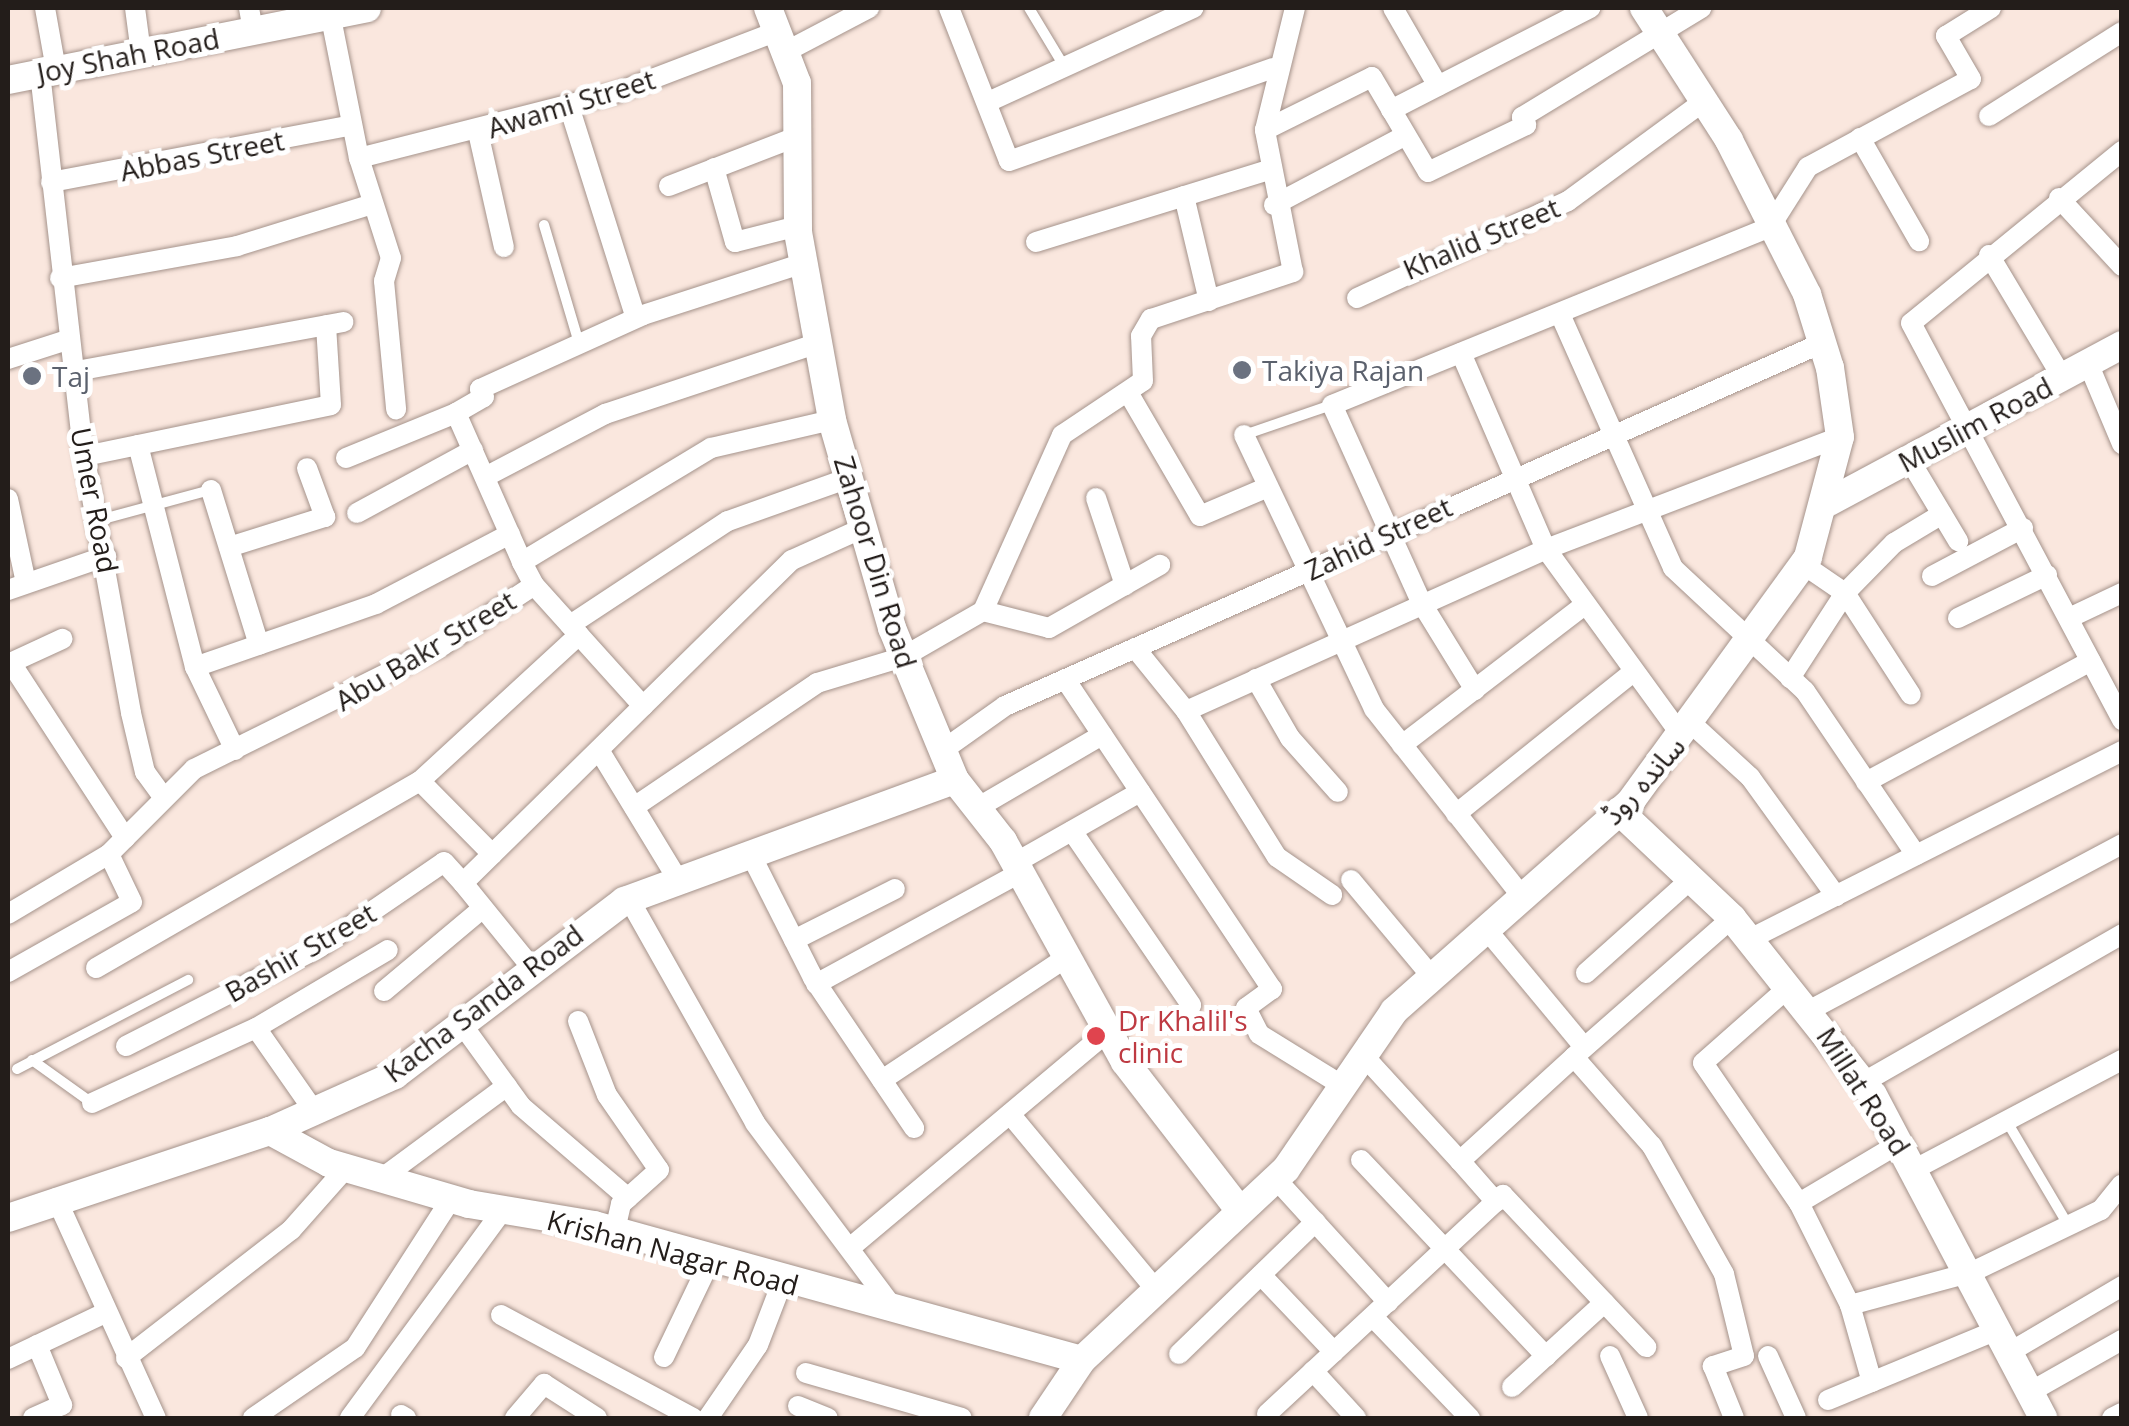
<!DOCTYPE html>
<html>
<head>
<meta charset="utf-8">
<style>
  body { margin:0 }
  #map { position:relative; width:2129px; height:1426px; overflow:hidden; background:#fae7de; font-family:"Open Sans","Noto Sans Arabic",sans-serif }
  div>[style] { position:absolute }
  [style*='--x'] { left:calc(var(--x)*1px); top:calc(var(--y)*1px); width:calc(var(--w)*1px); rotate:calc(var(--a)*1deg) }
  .roads { filter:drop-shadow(0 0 2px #a5938b) drop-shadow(0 0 2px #a5938b) }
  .lane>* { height:10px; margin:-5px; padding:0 5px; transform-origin:5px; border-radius:5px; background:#fff }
  .street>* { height:20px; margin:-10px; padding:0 10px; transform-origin:10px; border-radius:10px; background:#fff }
  .secondary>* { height:28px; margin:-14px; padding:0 14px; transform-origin:14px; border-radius:14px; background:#fff }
  .dots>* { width:28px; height:28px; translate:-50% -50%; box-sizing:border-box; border:5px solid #fff; border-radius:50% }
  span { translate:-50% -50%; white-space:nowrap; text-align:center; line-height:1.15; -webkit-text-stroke:10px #fff; paint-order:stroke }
  .street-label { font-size:28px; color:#231d1a }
  .worship-label { font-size:28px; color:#5b616d }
  .left { translate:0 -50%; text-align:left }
  .health-label { font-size:28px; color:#be3a42 }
  .frame { position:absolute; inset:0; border:10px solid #231d1a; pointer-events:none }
</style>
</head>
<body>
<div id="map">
  <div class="roads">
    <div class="lane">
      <div style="--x:1029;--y:8;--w:68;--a:58.9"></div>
      <div style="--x:544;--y:225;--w:123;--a:73.5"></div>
      <div style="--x:1244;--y:435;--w:92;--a:-19"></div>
      <div style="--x:99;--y:520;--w:115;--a:-15.1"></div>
      <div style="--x:32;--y:1060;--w:74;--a:35.6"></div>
      <div style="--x:17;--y:1069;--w:193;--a:-27.5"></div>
      <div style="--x:2006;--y:1120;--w:122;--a:59.4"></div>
    </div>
    <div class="street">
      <div style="--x:45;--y:8;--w:63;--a:79.9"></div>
      <div style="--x:135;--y:8;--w:45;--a:82.4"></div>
      <div style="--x:249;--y:8;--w:22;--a:80"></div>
      <div style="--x:329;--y:8;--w:153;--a:78.7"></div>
      <div style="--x:359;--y:158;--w:105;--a:72.3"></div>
      <div style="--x:391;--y:258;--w:24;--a:107"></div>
      <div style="--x:384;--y:281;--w:129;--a:84.6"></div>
      <div style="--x:949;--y:8;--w:164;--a:68.6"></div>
      <div style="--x:1009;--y:161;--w:280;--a:-19.4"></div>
      <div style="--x:1393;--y:8;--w:90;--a:60"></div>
      <div style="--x:787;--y:51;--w:93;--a:-27.7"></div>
      <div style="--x:40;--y:73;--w:372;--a:83.5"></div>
      <div style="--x:82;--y:443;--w:274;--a:79.7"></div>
      <div style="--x:131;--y:713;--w:61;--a:76.7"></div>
      <div style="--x:145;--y:772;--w:32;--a:54"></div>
      <div style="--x:988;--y:102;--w:226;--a:-24.6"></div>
      <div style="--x:569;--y:106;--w:222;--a:72.5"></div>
      <div style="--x:1391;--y:110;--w:224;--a:-27.1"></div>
      <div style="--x:1989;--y:116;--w:157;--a:-32.3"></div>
      <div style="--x:1265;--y:130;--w:119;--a:-26.4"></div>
      <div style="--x:1372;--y:77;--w:110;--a:59.5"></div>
      <div style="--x:1428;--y:172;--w:109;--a:-25.6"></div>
      <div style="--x:1526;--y:125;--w:9;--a:-117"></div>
      <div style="--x:1522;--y:117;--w:210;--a:-31.3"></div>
      <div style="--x:478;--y:132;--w:118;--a:77.3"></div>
      <div style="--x:1860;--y:138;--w:119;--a:60.2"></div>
      <div style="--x:2122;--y:151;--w:272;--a:140.8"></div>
      <div style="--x:1911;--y:323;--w:450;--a:62"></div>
      <div style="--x:359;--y:158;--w:267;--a:-14.3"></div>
      <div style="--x:618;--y:92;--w:171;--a:-20.9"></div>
      <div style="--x:714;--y:168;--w:77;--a:74.2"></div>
      <div style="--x:735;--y:242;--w:65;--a:-14.3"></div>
      <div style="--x:51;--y:182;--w:306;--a:-10.7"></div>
      <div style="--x:669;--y:186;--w:136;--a:-21.1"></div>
      <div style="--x:1184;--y:196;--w:108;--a:76.6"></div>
      <div style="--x:2059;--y:198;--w:93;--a:47.2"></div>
      <div style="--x:1274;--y:205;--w:149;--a:-27.9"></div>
      <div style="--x:1036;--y:242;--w:243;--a:-17.2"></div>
      <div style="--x:1989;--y:255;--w:142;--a:59.1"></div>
      <div style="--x:60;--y:278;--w:180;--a:-10.2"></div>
      <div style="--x:237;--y:246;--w:142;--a:-17.2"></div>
      <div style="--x:1357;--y:298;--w:232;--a:-24.7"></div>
      <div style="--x:1568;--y:201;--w:169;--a:-36.3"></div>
      <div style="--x:1560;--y:314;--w:278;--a:66"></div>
      <div style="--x:1673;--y:568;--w:180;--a:43"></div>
      <div style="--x:1805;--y:691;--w:198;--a:55.9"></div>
      <div style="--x:1461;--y:353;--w:214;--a:66.6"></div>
      <div style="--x:1546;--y:549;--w:231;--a:54"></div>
      <div style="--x:8;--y:359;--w:62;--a:-17.9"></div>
      <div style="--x:2088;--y:363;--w:88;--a:67.2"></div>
      <div style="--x:71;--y:372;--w:277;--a:-10.4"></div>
      <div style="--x:1129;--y:394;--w:141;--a:59.8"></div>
      <div style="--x:1200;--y:516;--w:74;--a:-23.1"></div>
      <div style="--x:456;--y:413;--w:163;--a:66.1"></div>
      <div style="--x:1244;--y:435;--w:303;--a:64.6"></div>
      <div style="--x:1374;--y:709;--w:241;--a:51.7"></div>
      <div style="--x:138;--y:445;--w:229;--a:75.6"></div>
      <div style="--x:195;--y:667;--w:92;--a:64.3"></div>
      <div style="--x:85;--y:456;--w:251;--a:-11.7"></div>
      <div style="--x:331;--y:405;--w:80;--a:-93.6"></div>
      <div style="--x:346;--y:458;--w:119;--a:-22.2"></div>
      <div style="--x:456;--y:413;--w:32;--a:-30"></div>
      <div style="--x:484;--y:397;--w:9;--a:-117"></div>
      <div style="--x:480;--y:389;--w:179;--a:-24.4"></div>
      <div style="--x:643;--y:315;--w:169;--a:-17.9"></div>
      <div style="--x:1909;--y:459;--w:96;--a:59.1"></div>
      <div style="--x:485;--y:477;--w:136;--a:-27.7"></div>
      <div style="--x:605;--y:414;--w:225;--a:-18.4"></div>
      <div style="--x:211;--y:490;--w:162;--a:72.8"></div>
      <div style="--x:1096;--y:498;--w:92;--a:71.6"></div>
      <div style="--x:8;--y:499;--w:86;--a:77.9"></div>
      <div style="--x:357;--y:513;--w:132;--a:-28.5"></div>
      <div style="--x:229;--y:547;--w:101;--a:-17.4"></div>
      <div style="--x:325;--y:517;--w:52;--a:-110.2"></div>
      <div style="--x:1804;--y:565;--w:50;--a:34.3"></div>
      <div style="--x:1845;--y:593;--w:121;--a:57.1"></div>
      <div style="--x:1932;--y:576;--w:103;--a:-27.8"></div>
      <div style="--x:534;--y:585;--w:163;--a:48"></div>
      <div style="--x:8;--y:590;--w:104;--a:-19.1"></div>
      <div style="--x:983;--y:611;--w:68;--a:14.4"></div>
      <div style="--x:1049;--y:628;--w:128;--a:-29.6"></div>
      <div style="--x:1958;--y:618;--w:99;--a:-25.8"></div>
      <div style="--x:2069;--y:618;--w:59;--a:-25.3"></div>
      <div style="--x:570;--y:625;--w:189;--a:-33.4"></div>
      <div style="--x:728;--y:521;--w:128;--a:-19.6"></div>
      <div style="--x:1135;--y:648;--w:81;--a:51"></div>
      <div style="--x:1186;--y:711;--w:395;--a:-24.2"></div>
      <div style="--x:1546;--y:549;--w:315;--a:-20.9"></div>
      <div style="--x:11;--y:663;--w:209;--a:56.9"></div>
      <div style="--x:8;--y:664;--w:60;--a:-24.8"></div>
      <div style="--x:195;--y:667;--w:192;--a:-19.2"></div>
      <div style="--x:376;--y:604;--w:151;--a:-27.6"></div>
      <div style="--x:1790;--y:678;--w:101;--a:-57.1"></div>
      <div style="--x:1845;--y:593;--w:70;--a:-45.6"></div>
      <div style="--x:1894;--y:543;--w:56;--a:-31.1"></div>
      <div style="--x:1065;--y:679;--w:373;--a:56.3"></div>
      <div style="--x:1272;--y:989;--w:32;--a:144"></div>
      <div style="--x:1246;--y:1008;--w:29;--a:63"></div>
      <div style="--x:1259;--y:1034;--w:95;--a:31.7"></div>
      <div style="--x:1256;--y:679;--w:68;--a:60"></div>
      <div style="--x:1290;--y:738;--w:72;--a:48.4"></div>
      <div style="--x:1475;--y:690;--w:101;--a:-121.6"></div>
      <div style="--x:1422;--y:604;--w:218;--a:-114.3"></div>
      <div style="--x:1332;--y:405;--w:473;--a:-22.1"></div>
      <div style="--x:1770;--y:227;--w:71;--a:-57.7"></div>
      <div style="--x:1808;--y:167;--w:185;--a:-28.4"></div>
      <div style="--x:1971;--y:79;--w:50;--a:-120.2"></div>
      <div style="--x:1946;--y:36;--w:53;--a:-31.9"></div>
      <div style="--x:1186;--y:711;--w:172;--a:58.1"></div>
      <div style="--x:1277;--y:857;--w:67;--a:34.6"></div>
      <div style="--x:1692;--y:724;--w:79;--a:42.4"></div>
      <div style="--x:1750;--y:777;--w:147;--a:54.1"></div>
      <div style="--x:1402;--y:745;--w:228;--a:-37.5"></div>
      <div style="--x:599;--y:750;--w:152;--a:58.7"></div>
      <div style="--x:943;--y:750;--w:76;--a:-35.4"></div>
      <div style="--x:1005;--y:706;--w:894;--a:-23.96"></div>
      <div style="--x:420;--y:781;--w:103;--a:45.4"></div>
      <div style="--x:1866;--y:782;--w:255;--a:-28.3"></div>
      <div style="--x:634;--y:807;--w:221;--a:-34.1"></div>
      <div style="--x:817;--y:683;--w:90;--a:-16.8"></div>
      <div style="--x:903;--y:657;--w:92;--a:-29.9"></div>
      <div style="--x:983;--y:611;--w:193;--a:-65.8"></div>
      <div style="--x:1062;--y:435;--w:97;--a:-33.7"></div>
      <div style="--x:1143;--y:381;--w:45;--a:-92.5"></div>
      <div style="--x:1141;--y:336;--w:20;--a:-60"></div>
      <div style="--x:1151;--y:319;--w:150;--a:-18.3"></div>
      <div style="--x:1293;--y:272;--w:145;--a:-101.2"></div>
      <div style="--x:1265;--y:130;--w:126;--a:-76.2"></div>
      <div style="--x:977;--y:808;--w:145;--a:-30.3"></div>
      <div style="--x:1456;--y:814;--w:227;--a:-38.7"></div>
      <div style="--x:1072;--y:831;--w:211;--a:55.6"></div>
      <div style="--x:754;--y:861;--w:131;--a:63.2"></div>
      <div style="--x:813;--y:978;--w:181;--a:56"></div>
      <div style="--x:1015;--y:863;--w:144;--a:-29.6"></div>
      <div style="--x:1351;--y:880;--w:128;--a:50.1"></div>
      <div style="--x:629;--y:899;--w:257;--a:60.6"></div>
      <div style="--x:755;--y:1123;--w:234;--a:53.2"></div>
      <div style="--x:8;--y:914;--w:117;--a:-30.7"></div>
      <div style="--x:109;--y:854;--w:120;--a:-45"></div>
      <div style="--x:194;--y:769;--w:277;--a:-26.4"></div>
      <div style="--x:442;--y:646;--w:110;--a:-33.5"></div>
      <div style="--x:534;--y:585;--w:26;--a:-118"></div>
      <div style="--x:522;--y:562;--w:221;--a:-31.1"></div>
      <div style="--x:711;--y:448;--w:124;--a:-13"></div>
      <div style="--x:1732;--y:918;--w:210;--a:138.7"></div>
      <div style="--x:1574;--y:1057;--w:118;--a:48.8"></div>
      <div style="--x:1652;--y:1146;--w:147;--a:60.6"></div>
      <div style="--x:1724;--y:1274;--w:84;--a:76.3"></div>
      <div style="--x:1744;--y:1356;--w:33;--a:162"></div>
      <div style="--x:1713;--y:1366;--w:56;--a:68"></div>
      <div style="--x:1487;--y:930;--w:152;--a:50.3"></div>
      <div style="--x:1750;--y:939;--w:417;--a:-26.8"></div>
      <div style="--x:794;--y:940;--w:113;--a:-26.8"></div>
      <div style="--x:96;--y:968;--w:374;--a:-30"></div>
      <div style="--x:420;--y:781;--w:216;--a:-42.6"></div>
      <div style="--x:532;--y:968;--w:109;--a:-129.1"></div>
      <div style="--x:463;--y:883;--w:461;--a:-44.5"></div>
      <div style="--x:792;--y:560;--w:78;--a:-24.3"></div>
      <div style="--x:8;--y:972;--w:142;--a:-29.4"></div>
      <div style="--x:132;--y:902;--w:53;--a:-115.6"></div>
      <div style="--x:1586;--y:973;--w:141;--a:-41.8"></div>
      <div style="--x:816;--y:984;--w:234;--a:-28.6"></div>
      <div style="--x:1790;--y:986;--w:116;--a:138.5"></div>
      <div style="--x:1703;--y:1063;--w:170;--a:55.6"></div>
      <div style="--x:1799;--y:1203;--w:114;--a:63.4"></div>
      <div style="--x:1850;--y:1305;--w:80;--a:74.1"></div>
      <div style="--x:384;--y:991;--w:129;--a:-40"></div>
      <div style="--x:1810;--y:1010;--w:353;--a:-28"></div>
      <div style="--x:578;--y:1021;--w:79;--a:68.6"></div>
      <div style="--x:607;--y:1095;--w:91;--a:55.3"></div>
      <div style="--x:659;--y:1170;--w:51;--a:138.2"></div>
      <div style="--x:621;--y:1204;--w:28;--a:103"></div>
      <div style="--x:461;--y:1023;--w:102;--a:54.1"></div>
      <div style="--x:521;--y:1106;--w:141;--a:40.7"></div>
      <div style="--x:126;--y:1046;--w:218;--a:-27"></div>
      <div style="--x:320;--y:947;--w:150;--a:-34.4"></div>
      <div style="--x:444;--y:862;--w:28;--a:48"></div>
      <div style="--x:1362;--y:1054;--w:145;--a:47.5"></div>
      <div style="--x:882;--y:1080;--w:222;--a:-33.6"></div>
      <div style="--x:1864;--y:1082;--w:297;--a:-29.8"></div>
      <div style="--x:92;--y:1103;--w:180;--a:-24.6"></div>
      <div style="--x:314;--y:1111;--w:101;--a:-124.9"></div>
      <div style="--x:256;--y:1028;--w:153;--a:-30.6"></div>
      <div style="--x:1010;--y:1114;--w:229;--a:50.3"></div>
      <div style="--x:1361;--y:1160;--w:270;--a:46.7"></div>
      <div style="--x:1915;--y:1169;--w:234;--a:-27.8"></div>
      <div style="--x:382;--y:1178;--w:155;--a:-36.4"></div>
      <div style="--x:1275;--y:1178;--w:168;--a:47.7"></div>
      <div style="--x:56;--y:1198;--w:242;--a:65.6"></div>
      <div style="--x:1496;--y:1202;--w:55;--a:-131.3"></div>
      <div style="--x:1460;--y:1161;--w:154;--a:-42.4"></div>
      <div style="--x:1799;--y:1203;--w:117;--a:-30.7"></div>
      <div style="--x:851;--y:1247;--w:336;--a:-40"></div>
      <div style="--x:1261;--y:1275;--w:106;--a:46.5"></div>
      <div style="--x:1850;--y:1305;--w:126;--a:-15.1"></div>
      <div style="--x:1972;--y:1272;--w:143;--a:-25.7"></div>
      <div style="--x:2101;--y:1210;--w:33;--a:-51"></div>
      <div style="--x:501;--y:1315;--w:218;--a:28.2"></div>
      <div style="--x:1373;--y:1317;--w:140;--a:46.2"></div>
      <div style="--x:2010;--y:1352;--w:130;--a:-30.5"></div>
      <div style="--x:1179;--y:1354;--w:190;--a:-44.1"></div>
      <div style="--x:1610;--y:1356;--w:68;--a:65.7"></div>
      <div style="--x:1768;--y:1356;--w:68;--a:65.7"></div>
      <div style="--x:664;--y:1357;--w:109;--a:-64.4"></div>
      <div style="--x:126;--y:1358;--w:209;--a:-37.8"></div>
      <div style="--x:291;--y:1230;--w:83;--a:-48.4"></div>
      <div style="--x:8;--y:1359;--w:107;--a:-25.4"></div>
      <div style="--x:1313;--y:1371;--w:64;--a:47.5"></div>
      <div style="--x:806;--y:1373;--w:162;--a:16.1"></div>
      <div style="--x:1512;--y:1387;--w:125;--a:-42.4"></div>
      <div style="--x:2030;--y:1392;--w:106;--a:-29.5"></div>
      <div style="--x:1828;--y:1400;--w:185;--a:-22.5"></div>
      <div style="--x:798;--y:1406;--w:32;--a:22"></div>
      <div style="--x:1267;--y:1414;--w:322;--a:-42.9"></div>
      <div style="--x:1503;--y:1195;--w:209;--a:46.7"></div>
      <div style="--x:401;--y:1415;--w:6;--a:31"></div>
      <div style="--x:33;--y:1418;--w:32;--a:-24"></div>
      <div style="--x:62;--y:1405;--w:65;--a:-112.6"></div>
      <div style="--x:253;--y:1418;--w:124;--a:-34.5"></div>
      <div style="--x:355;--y:1348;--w:177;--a:-57.2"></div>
      <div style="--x:350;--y:1418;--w:258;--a:-53.7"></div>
      <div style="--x:515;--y:1418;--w:45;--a:-49.5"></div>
      <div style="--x:544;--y:1384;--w:63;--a:32.7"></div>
      <div style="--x:708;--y:1418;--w:88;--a:-55.6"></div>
      <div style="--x:758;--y:1345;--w:70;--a:-69"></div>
      <div style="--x:2112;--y:1418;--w:11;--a:-27"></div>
    </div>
    <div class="secondary">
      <div style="--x:768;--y:8;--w:80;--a:68.9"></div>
      <div style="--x:797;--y:83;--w:149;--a:89.6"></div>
      <div style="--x:798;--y:232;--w:191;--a:79.7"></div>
      <div style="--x:832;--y:420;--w:216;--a:73.9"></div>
      <div style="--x:892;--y:628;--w:165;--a:67.5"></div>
      <div style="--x:955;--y:780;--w:78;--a:51.8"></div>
      <div style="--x:1003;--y:841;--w:252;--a:61.1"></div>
      <div style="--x:1125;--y:1062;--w:188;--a:52.3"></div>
      <div style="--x:8;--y:80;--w:366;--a:-11.3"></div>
      <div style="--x:1829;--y:502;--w:332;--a:-28.2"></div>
      <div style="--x:1619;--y:811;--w:156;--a:43.4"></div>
      <div style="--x:1732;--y:918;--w:226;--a:51.5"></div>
      <div style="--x:1873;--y:1095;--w:365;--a:62.2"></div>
      <div style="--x:270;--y:1131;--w:67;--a:28.5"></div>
      <div style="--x:329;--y:1163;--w:146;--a:16.3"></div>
      <div style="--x:469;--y:1204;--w:127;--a:9.5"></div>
      <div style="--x:594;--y:1225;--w:506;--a:15.46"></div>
      <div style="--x:8;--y:1218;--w:276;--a:-18.4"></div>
      <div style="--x:270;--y:1131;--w:137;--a:-24.1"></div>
      <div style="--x:395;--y:1075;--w:288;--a:-37.2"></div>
      <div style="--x:624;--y:901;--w:352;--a:-20.1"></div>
      <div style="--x:1043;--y:1418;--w:70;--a:-56.1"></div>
      <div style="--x:1082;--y:1360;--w:279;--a:-43.1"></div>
      <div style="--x:1286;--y:1169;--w:191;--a:-55.6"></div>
      <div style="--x:1394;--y:1011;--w:317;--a:-41.5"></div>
      <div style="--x:1631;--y:801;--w:301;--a:-54"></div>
      <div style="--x:1808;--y:557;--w:124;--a:-75.1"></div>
      <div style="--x:1840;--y:437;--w:70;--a:-98.2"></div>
      <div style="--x:1830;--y:368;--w:77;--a:-107.3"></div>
      <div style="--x:1807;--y:294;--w:173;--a:-116.9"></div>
      <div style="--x:1729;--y:140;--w:157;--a:-122.8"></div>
    </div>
  </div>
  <div class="dots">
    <div style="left:1242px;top:370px;background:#6b7280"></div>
    <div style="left:32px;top:376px;background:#6b7280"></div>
    <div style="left:1096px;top:1036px;background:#e0444e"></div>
  </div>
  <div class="street-label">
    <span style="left:128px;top:55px;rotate:-11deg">Joy Shah Road</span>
    <span style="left:571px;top:103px;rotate:-17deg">Awami Street</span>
    <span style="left:202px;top:155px;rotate:-11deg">Abbas Street</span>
    <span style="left:1481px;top:238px;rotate:-23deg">Khalid Street</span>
    <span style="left:1975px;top:424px;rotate:-28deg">Muslim Road</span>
    <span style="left:95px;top:500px;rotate:79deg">Umer Road</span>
    <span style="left:1378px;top:538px;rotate:-25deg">Zahid Street</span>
    <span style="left:876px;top:562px;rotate:73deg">Zahoor Din Road</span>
    <span style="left:425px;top:650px;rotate:-31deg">Abu Bakr Street</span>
    <span style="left:1643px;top:780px;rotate:-48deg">ساندہ روڈ</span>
    <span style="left:300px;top:952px;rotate:-30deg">Bashir Street</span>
    <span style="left:483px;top:1003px;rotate:-37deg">Kacha Sanda Road</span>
    <span style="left:1864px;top:1091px;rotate:57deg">Millat Road</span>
    <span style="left:673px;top:1252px;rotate:15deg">Krishan Nagar Road</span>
  </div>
  <div class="worship-label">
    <span class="left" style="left:1262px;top:370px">Takiya Rajan</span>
    <span class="left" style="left:52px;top:376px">Taj</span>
  </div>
  <div class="health-label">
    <span class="left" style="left:1118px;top:1036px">Dr Khalil's<br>clinic</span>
  </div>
  <div class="frame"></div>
</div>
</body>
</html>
